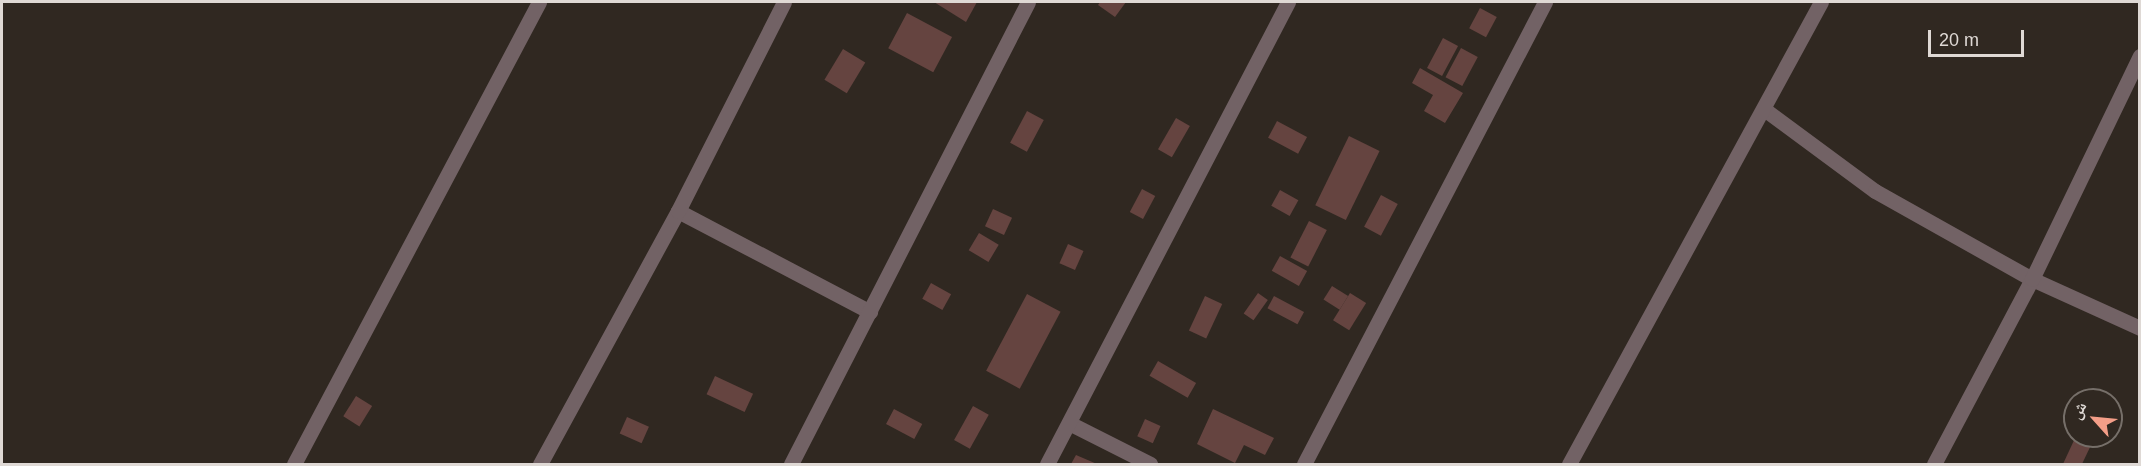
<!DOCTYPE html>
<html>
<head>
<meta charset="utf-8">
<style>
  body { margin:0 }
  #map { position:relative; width:2141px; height:466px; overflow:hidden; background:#302821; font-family:Helvetica,"Noto Naskh Arabic",sans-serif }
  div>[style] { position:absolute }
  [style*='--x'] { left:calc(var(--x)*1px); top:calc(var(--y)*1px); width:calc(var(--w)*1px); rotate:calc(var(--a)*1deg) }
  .building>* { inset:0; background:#654440; transform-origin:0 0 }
  .minor>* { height:15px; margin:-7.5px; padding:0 7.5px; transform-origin:7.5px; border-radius:7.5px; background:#726265 }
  span { translate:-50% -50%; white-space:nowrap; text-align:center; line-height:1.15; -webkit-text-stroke:4.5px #302821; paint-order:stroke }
  .frame { position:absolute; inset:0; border:3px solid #dfd9d5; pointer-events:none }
  .north { position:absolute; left:2063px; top:388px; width:60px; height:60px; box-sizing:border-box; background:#302821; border:2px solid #766f69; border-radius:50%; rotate:297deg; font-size:16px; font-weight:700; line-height:24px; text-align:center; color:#dfd9d5 }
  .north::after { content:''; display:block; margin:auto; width:21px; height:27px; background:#f49e88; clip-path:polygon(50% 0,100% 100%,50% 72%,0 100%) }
  .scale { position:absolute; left:1928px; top:30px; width:96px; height:27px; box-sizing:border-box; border:3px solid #dfd9d5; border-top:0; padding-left:8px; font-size:18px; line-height:21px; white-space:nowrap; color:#dfd9d5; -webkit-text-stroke:4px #302821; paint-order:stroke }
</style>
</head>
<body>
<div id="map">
  <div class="building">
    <div style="clip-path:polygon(934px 2px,977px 2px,966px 22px)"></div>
    <div style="clip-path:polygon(1100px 2px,1126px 2px,1115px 17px,1098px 5px)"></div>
    <div style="left:1480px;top:8px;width:19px;height:23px;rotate:28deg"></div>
    <div style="left:907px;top:13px;width:51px;height:40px;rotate:28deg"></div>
    <div style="left:1443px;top:38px;width:17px;height:34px;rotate:28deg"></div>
    <div style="left:1461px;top:48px;width:19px;height:33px;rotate:28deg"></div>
    <div style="left:843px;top:49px;width:26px;height:36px;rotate:31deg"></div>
    <div style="clip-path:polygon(1420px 68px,1463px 93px,1445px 123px,1424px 111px,1433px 95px,1412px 83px)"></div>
    <div style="left:1027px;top:111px;width:19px;height:36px;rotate:28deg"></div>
    <div style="left:1176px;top:118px;width:16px;height:36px;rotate:30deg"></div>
    <div style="left:1277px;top:121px;width:34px;height:19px;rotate:28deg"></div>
    <div style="left:1349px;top:136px;width:34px;height:77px;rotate:26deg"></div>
    <div style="left:1142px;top:189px;width:15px;height:26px;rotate:28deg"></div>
    <div style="left:1280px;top:190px;width:21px;height:18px;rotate:29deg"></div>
    <div style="left:1381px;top:195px;width:19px;height:36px;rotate:28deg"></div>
    <div style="left:993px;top:209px;width:21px;height:19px;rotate:25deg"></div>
    <div style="left:1309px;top:221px;width:20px;height:41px;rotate:27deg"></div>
    <div style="left:979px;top:233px;width:23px;height:20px;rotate:31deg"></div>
    <div style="left:1068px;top:244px;width:17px;height:21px;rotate:24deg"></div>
    <div style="left:1280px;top:256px;width:31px;height:17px;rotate:29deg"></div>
    <div style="left:931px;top:283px;width:23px;height:18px;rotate:29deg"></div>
    <div style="left:1332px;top:286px;width:19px;height:16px;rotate:32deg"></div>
    <div style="left:1258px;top:293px;width:12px;height:25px;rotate:35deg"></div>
    <div style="left:1350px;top:293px;width:19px;height:32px;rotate:32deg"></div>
    <div style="left:1027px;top:294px;width:38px;height:87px;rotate:28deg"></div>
    <div style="left:1205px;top:296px;width:19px;height:38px;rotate:25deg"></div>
    <div style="left:1274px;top:296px;width:34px;height:14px;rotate:28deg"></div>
    <div style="left:1158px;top:361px;width:44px;height:17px;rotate:30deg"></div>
    <div style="left:715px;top:376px;width:42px;height:20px;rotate:25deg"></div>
    <div style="left:356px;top:396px;width:19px;height:24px;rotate:32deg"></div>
    <div style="left:973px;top:406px;width:18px;height:39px;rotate:29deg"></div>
    <div style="left:894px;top:409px;width:32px;height:17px;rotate:28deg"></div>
    <div style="clip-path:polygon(1213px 409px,1274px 438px,1265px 455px,1244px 445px,1235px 463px,1197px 444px)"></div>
    <div style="left:627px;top:417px;width:24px;height:18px;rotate:24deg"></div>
    <div style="left:1145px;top:419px;width:17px;height:19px;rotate:24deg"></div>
    <div style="clip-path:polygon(2076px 436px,2092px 443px,2082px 464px,2063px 464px)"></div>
    <div style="clip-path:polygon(1076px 455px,1097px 464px,1071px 464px)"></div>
  </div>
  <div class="minor">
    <div style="--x:1764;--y:109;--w:138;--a:36.5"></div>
    <div style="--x:1875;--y:191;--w:180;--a:29.3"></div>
    <div style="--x:2032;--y:279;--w:119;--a:24.4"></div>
    <div style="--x:678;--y:211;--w:217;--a:27.7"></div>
    <div style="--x:1069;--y:423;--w:91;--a:26.8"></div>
    <div style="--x:294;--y:464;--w:523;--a:-62.06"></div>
    <div style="--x:540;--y:464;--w:288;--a:-61.4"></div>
    <div style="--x:678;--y:211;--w:234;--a:-63.1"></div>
    <div style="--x:791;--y:464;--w:519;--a:-62.84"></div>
    <div style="--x:1047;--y:464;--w:521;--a:-62.45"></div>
    <div style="--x:1304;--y:464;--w:521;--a:-62.45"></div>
    <div style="--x:1569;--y:464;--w:526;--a:-61.39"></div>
    <div style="--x:1934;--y:464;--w:209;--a:-62.1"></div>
    <div style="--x:2032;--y:279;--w:248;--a:-64.2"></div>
  </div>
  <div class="frame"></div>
  <div class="north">ش</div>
  <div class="scale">20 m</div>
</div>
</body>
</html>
